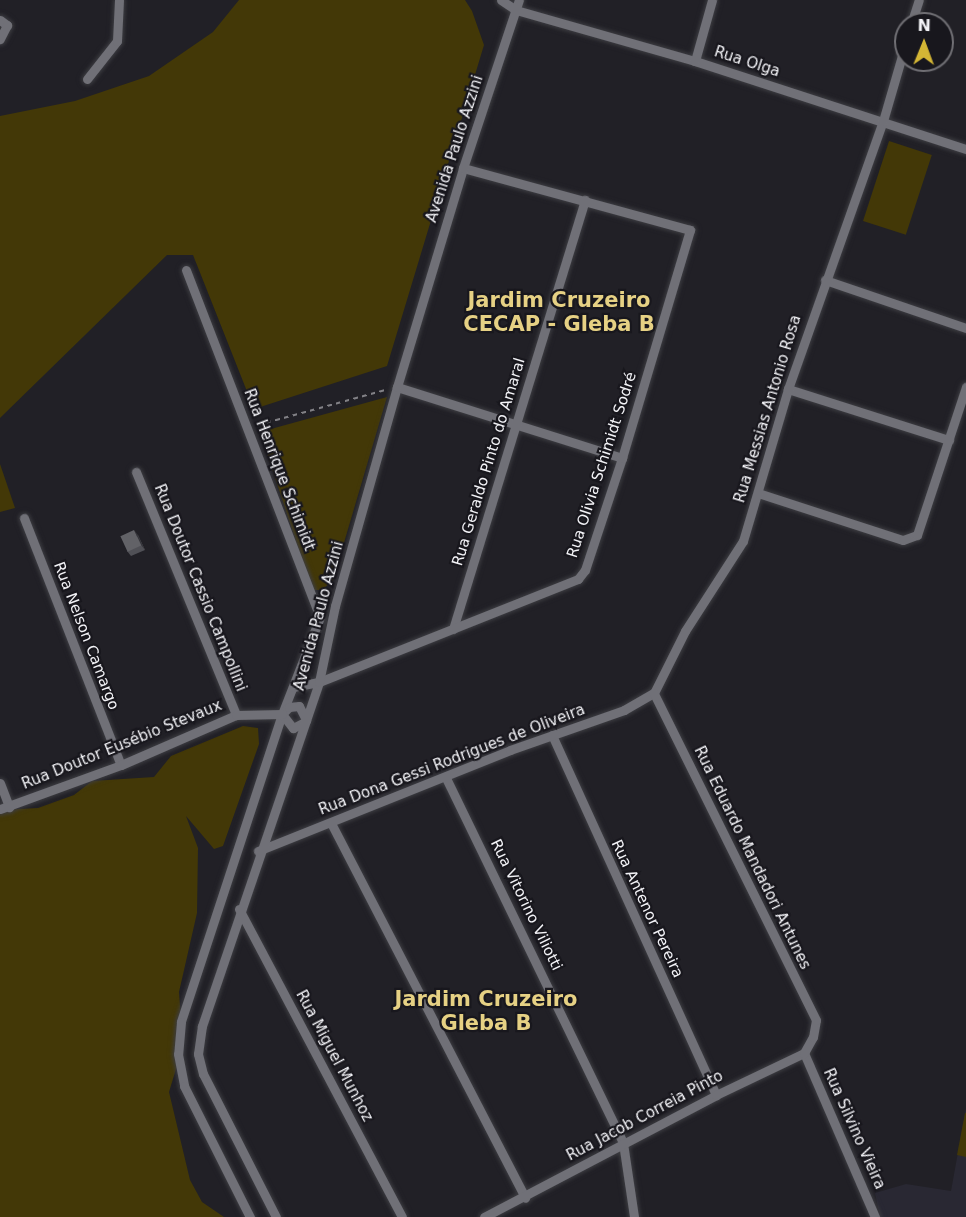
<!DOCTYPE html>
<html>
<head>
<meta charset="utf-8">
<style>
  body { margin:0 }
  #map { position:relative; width:966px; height:1217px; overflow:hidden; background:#212026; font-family:"DejaVu Sans",sans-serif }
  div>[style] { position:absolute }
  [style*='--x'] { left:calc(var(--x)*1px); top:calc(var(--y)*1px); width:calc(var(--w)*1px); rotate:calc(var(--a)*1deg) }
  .built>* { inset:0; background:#292833 }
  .green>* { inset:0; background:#433807; transform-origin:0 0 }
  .path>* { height:2px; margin-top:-1px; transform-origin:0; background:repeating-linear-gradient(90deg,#818085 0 4.5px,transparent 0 9px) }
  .roads { filter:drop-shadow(0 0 2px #3d3d42) drop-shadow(0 0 2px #3d3d42) }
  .street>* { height:9px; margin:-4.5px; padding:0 4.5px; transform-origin:4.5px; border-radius:4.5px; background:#707077 }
  .wall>* { inset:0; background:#505056 }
  .shaded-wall>* { inset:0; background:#36363c }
  .building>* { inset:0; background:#626267; transform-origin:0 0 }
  span { translate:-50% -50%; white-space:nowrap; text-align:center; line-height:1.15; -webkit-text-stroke:4.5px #18171d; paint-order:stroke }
  .street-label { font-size:15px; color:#f3f3f7 }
  .district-label { font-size:21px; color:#e6d184; font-weight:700 }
  .north { position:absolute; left:894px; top:12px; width:60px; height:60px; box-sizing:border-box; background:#18171d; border:2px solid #706f74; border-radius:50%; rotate:1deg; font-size:16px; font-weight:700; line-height:24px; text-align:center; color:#f3f3f7 }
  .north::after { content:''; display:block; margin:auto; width:21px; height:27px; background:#d4b635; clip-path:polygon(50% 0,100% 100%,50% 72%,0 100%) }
</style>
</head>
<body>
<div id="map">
  <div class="built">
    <div style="clip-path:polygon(966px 1108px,966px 1217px,880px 1217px,875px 1193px,906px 1184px,951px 1191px)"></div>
  </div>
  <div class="green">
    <div style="clip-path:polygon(239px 0,465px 0,472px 11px,484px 45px,387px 366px,254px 409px,193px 255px,167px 255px,0 418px,0 116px,75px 101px,149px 76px,213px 32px)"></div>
    <div style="left:889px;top:141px;width:45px;height:84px;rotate:18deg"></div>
    <div style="clip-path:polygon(387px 397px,333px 580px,322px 590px,312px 590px,260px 432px)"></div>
    <div style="clip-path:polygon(0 464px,15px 508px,0 512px)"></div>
    <div style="clip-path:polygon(243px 726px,258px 728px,259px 744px,223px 846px,214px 849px,186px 816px,198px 848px,197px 913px,179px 992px,183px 1046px,169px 1092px,190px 1180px,202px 1202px,224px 1217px,0 1217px,0 810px,38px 808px,74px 795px,92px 781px,154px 777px,171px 756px)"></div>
    <div style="clip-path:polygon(965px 1113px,966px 1113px,966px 1157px,957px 1155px)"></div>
  </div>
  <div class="path">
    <div style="--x:258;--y:425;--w:132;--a:-15.4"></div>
  </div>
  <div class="roads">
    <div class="street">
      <div style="--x:501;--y:0;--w:18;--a:34"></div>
      <div style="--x:516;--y:10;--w:186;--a:15.9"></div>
      <div style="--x:695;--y:61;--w:285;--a:18"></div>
      <div style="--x:0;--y:20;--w:9;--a:36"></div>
      <div style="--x:7;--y:25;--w:16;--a:117"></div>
      <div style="--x:911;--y:24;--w:25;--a:-72"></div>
      <div style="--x:695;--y:61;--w:63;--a:-74.4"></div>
      <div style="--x:87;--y:79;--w:48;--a:-51.7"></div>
      <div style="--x:117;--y:41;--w:41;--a:-87.2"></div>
      <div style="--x:186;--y:270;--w:372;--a:68.9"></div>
      <div style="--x:320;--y:617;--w:104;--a:111.4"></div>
      <div style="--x:282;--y:714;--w:324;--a:108.2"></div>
      <div style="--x:181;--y:1022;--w:32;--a:95"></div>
      <div style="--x:178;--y:1054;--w:33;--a:79"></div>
      <div style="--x:184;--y:1086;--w:147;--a:63.3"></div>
      <div style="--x:825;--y:280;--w:149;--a:18.8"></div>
      <div style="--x:397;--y:387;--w:236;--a:17.5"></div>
      <div style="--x:788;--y:389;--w:169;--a:17.6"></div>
      <div style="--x:136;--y:472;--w:263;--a:67.6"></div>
      <div style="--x:758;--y:493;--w:152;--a:18"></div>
      <div style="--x:903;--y:540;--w:15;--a:-20"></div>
      <div style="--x:917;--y:535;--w:156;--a:-71.7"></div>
      <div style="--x:24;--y:518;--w:265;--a:68.6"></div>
      <div style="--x:453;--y:629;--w:449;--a:-72.9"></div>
      <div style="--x:293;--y:687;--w:26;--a:-11"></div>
      <div style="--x:319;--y:682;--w:279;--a:-21.7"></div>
      <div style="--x:578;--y:579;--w:11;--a:-52"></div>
      <div style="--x:585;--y:570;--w:118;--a:-71.7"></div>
      <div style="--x:622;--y:458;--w:238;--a:-73.4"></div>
      <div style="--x:690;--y:230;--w:235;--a:-164.7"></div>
      <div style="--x:654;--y:693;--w:69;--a:-63.4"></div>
      <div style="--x:685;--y:631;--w:107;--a:-57.2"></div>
      <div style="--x:743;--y:541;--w:159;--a:-73.5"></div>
      <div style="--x:788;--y:389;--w:284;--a:-70.5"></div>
      <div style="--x:883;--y:121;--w:82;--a:-73.8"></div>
      <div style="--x:284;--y:712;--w:7;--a:-45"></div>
      <div style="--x:289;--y:707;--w:10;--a:-6"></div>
      <div style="--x:299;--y:706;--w:16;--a:63"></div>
      <div style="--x:282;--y:714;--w:18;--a:52"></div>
      <div style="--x:293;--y:728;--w:13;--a:-27"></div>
      <div style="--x:552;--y:735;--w:396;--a:65.5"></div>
      <div style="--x:446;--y:778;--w:406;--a:64.1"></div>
      <div style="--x:623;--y:1143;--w:75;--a:81.5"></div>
      <div style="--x:0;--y:783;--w:26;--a:69"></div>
      <div style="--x:0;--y:809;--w:129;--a:-20"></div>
      <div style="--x:121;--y:765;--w:125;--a:-23.5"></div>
      <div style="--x:236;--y:715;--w:46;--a:-1.2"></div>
      <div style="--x:331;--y:823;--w:422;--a:62.6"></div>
      <div style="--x:258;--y:851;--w:271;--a:-21.8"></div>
      <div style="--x:510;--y:750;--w:121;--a:-19.3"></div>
      <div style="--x:624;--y:710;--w:34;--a:-30"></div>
      <div style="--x:239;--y:909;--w:348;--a:62.1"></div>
      <div style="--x:804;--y:1053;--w:179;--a:66.6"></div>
      <div style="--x:276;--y:1217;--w:161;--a:-117"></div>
      <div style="--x:203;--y:1074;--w:21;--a:-104"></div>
      <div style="--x:198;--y:1054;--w:28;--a:-82"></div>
      <div style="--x:202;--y:1026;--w:363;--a:-71.2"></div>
      <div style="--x:319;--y:682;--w:78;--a:-78.1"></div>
      <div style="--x:335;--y:606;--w:228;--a:-74.2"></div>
      <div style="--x:397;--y:387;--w:229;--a:-73.2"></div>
      <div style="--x:463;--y:168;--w:177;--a:-71.6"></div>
      <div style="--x:484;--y:1217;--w:262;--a:-27.7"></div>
      <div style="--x:716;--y:1095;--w:98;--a:-25.5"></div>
      <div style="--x:804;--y:1053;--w:18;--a:-61"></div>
      <div style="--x:813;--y:1037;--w:17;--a:-80"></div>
      <div style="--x:816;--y:1020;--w:365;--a:-116.4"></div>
    </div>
  </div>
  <div class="wall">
    <div style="clip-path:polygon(138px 535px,145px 550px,131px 556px,127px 551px)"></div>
  </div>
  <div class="shaded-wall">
    <div style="clip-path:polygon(134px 530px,138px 535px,145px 550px,141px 545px)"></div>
  </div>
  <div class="building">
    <div style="left:134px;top:530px;width:17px;height:15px;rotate:65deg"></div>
  </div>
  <div class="street-label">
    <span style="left:747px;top:62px;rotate:18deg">Rua Olga</span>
    <span style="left:455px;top:149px;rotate:-72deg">Avenida Paulo Azzini</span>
    <span style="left:768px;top:409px;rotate:-73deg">Rua Messias Antonio Rosa</span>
    <span style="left:489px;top:462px;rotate:-73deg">Rua Geraldo Pinto do Amaral</span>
    <span style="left:602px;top:465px;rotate:-72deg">Rua Olivia Schimidt Sodré</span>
    <span style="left:279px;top:470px;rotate:69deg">Rua Henrique Schimidt</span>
    <span style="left:200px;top:588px;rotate:68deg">Rua Doutor Cassio Campollini</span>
    <span style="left:319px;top:616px;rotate:-75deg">Avenida Paulo Azzini</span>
    <span style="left:86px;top:636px;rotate:69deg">Rua Nelson Camargo</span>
    <span style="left:122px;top:745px;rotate:-22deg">Rua Doutor Eusébio Stevaux</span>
    <span style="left:452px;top:760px;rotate:-21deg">Rua Dona Gessi Rodrigues de Oliveira</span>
    <span style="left:752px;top:858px;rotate:64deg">Rua Eduardo Mandadori Antunes</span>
    <span style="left:526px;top:905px;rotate:64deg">Rua Vitorino Viliotti</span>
    <span style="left:647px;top:909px;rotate:65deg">Rua Antenor Pereira</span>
    <span style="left:334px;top:1056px;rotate:62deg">Rua Miguel Munhoz</span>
    <span style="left:645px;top:1116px;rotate:-28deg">Rua Jacob Correia Pinto</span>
    <span style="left:854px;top:1129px;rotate:66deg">Rua Silvino Vieira</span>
  </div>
  <div class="district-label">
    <span style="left:559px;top:312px">Jardim Cruzeiro<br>CECAP - Gleba B</span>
    <span style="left:486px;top:1011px">Jardim Cruzeiro<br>Gleba B</span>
  </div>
  <div class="north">N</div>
</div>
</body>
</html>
